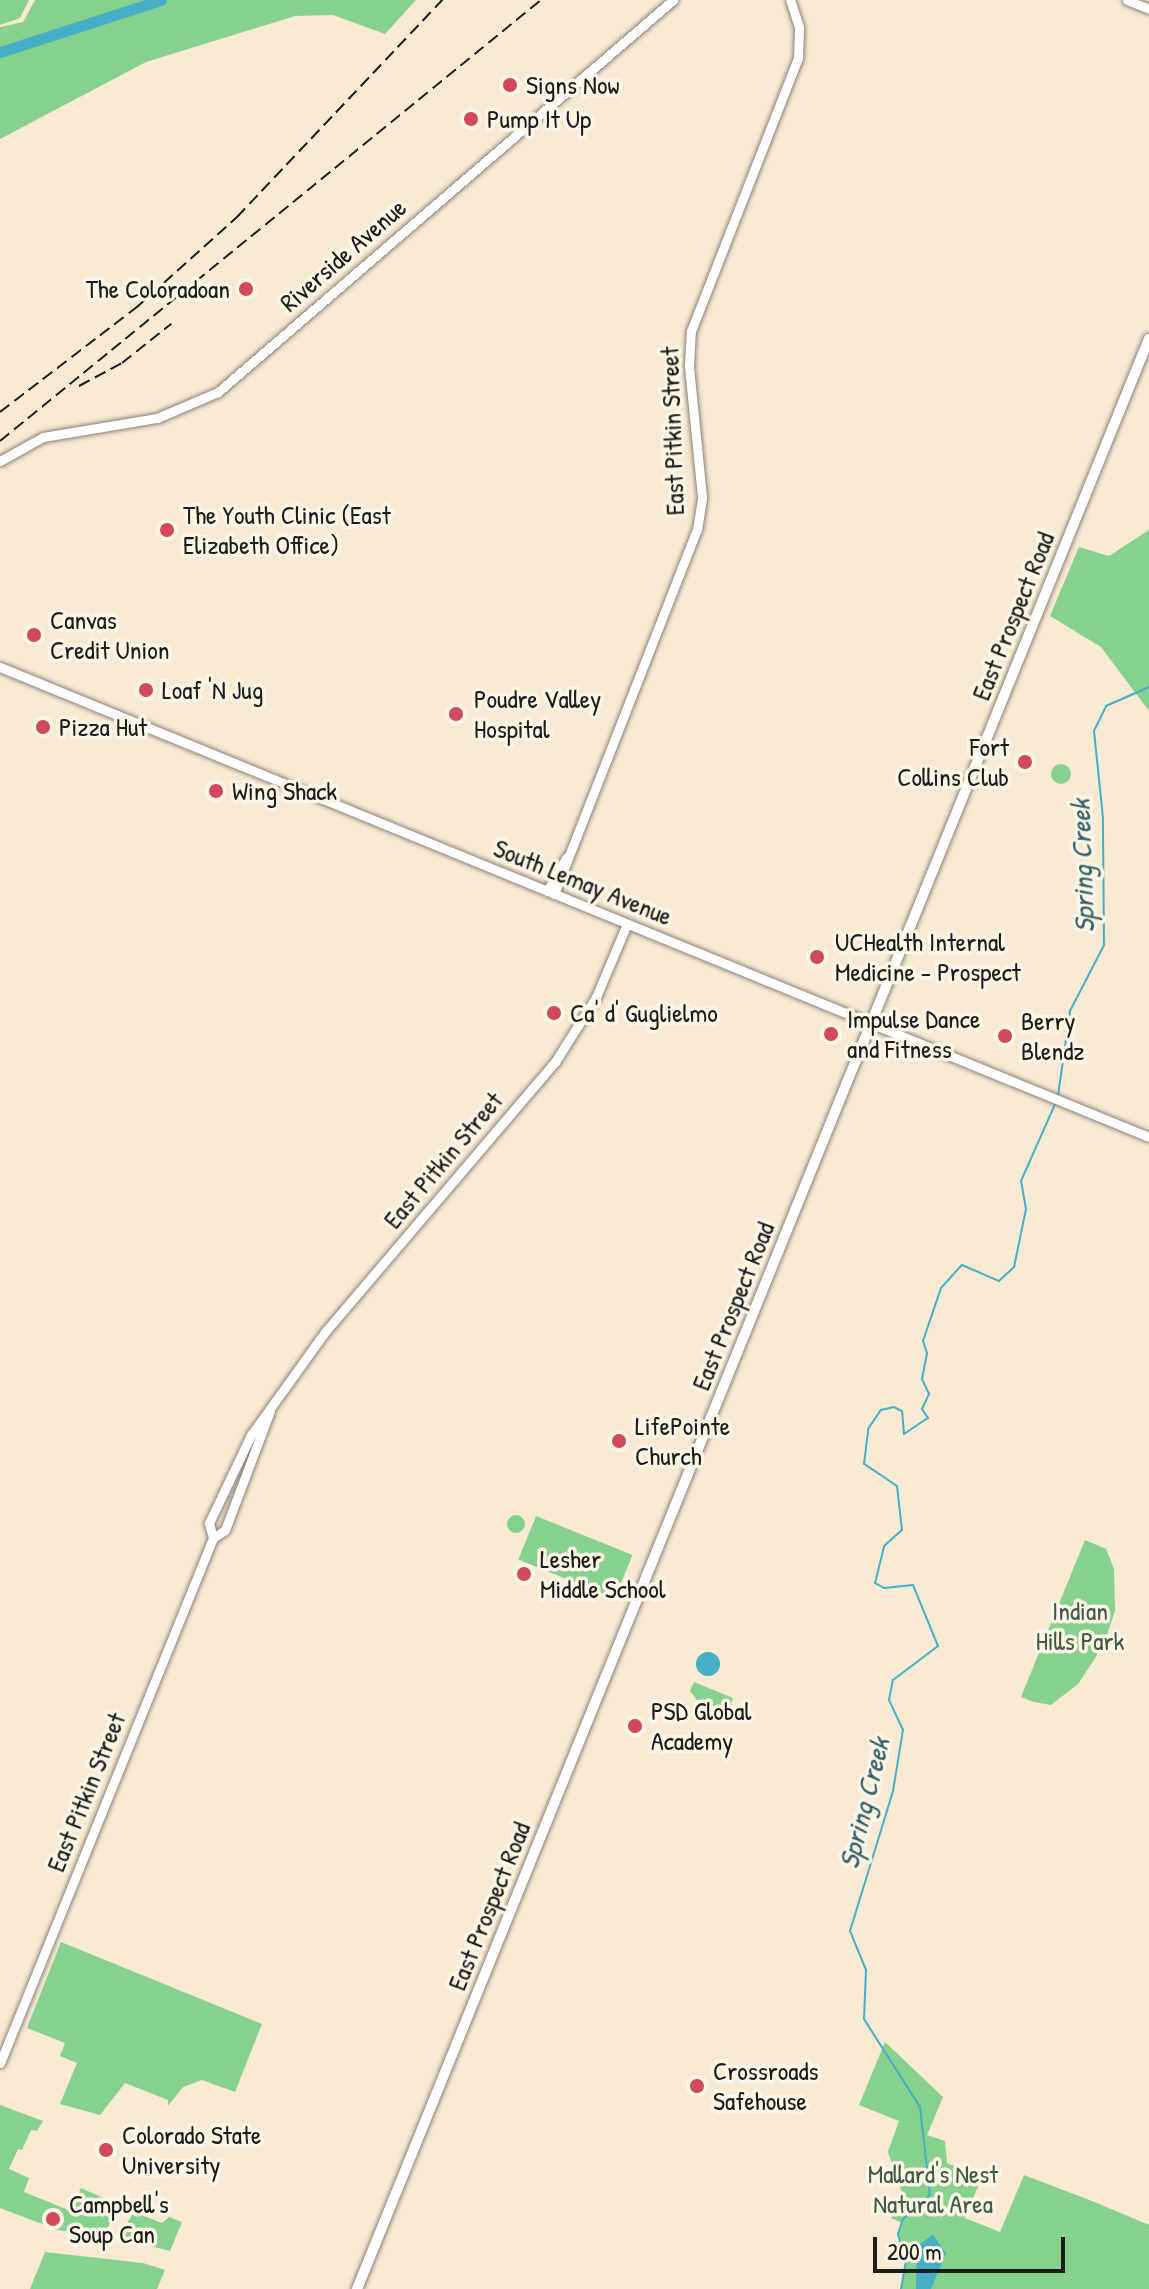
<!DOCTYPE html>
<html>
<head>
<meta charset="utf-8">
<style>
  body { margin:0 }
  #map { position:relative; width:1149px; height:2289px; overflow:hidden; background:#f8e9d3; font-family:"Patrick Hand",sans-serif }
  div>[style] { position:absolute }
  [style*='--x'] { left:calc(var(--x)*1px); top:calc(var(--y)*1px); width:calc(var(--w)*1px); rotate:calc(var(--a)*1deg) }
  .green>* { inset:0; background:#87d18e; transform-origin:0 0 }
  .round { border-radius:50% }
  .water>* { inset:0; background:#46afc5 }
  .stream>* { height:2px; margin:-1px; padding:0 1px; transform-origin:1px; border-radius:1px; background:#46afc5 }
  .river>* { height:11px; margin:-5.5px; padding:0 5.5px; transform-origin:5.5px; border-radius:5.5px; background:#46afc5 }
  .roads { filter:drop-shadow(0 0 2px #8a8278) drop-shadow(0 0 2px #8a8278) }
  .secondary>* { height:9px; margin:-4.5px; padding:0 4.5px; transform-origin:4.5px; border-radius:4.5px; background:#fff }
  .primary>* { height:10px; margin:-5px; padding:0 5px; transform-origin:5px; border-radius:5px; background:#fff }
  .rail>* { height:2px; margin-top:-1px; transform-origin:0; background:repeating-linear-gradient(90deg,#1c1c1c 0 12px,transparent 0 18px) }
  .dots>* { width:22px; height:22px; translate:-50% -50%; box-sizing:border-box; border:4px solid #fcf5e5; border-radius:50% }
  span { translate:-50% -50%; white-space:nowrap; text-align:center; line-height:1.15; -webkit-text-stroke:7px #fcf5e5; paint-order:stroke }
  .poi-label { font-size:26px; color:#1c1c1c }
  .left { translate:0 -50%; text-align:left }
  .right { translate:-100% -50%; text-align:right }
  .street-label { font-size:26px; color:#1c1c1c }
  .park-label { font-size:26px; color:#415b44 }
  .water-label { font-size:28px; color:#2f5e68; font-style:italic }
  .scale { position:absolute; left:873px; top:2237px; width:192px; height:36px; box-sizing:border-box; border:4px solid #1c1c1c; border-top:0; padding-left:10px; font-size:24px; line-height:28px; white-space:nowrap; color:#1c1c1c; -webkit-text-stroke:6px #fcf5e5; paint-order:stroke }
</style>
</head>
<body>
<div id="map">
  <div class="green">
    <div style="clip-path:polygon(0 0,29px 0,20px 18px,0 25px)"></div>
    <div style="clip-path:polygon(35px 0,416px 0,385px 34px,333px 15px,295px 16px,146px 62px,0 139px,0 27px,23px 22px)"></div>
    <div style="clip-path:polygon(1149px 530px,1149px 711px,1101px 647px,1050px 616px,1079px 547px,1109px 556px)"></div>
    <div class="round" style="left:1051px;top:764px;width:20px;height:20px"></div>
    <div class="round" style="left:507px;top:1515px;width:18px;height:18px"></div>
    <div style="left:536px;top:1516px;width:104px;height:47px;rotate:22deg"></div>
    <div style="clip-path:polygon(1085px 1540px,1106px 1549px,1114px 1569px,1115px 1611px,1103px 1646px,1078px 1684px,1051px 1705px,1034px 1702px,1021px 1697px)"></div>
    <div style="clip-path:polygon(694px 1682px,733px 1698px,728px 1712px,697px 1700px,690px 1691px)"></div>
    <div style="clip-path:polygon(61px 1942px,262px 2024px,235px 2092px,202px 2080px,183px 2087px,168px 2106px,168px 2100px,125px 2083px,100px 2115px,60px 2104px,77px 2063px,60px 2056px,65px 2043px,27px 2028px)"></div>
    <div style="clip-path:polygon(885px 2042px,943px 2097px,927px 2135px,945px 2141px,947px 2163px,981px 2179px,965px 2218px,1000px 2232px,1024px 2175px,1092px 2201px,1149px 2225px,1149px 2289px,901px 2289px,906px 2261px,898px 2233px,902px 2223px,891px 2218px,902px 2193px,888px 2152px,899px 2121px,859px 2105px)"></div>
    <div style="clip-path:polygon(0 2105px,43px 2121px,37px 2131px,31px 2130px,22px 2150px,18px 2149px,9px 2169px,29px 2178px,24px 2192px,71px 2211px,81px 2188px,112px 2202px,113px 2217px,103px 2237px,58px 2230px,0 2208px)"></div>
    <div style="clip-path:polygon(134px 2212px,162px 2223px,169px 2217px,182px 2222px,170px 2251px,118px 2238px)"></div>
    <div style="clip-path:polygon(45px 2252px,143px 2263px,165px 2270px,157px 2289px,30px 2289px)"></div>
  </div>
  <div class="water">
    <div class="round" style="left:696px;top:1652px;width:24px;height:24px"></div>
    <div style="clip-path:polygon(933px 2235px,946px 2253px,931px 2289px,916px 2289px,917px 2246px)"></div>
  </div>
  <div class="stream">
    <div style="--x:1058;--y:1096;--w:86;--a:-82"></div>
    <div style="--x:1070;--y:1011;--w:74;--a:-62.7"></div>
    <div style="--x:1104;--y:945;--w:127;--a:-90.5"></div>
    <div style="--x:1103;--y:818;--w:87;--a:-95.9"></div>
    <div style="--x:1094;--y:731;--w:28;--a:-64"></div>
    <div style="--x:1106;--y:706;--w:47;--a:-23.8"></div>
    <div style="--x:901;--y:2289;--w:28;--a:-80"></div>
    <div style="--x:906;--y:2261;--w:28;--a:-107"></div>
    <div style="--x:898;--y:2234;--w:16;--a:-72"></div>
    <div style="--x:903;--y:2219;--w:36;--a:-42"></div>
    <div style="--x:930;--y:2195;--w:89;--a:-96.5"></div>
    <div style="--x:920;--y:2107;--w:104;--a:-122.5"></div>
    <div style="--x:864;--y:2019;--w:49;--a:-87.7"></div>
    <div style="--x:866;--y:1970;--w:42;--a:-112.3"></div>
    <div style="--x:850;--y:1931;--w:146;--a:-72.9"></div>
    <div style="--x:893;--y:1791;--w:62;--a:-80.7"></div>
    <div style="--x:903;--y:1730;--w:33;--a:-115"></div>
    <div style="--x:889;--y:1700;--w:20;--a:-79"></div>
    <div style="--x:893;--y:1680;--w:56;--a:-37.1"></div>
    <div style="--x:938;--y:1646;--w:66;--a:-112.3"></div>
    <div style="--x:913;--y:1585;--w:29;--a:174"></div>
    <div style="--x:884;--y:1588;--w:10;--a:-151"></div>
    <div style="--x:875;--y:1583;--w:38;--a:-76"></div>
    <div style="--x:884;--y:1546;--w:24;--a:-42"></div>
    <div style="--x:902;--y:1530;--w:44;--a:-96.5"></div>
    <div style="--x:897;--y:1486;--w:40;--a:-146"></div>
    <div style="--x:864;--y:1464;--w:35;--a:-83"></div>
    <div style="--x:868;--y:1429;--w:23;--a:-56"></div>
    <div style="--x:881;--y:1410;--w:13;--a:-13"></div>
    <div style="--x:894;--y:1407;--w:9;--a:27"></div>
    <div style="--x:902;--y:1411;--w:23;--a:85"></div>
    <div style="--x:904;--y:1434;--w:29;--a:-34"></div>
    <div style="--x:928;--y:1418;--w:11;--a:-124"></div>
    <div style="--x:922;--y:1409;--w:17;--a:-65"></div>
    <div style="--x:929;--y:1394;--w:17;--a:-115"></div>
    <div style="--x:922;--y:1379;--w:26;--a:-79"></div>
    <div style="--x:927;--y:1353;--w:13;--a:-108"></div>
    <div style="--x:923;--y:1341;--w:56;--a:-71.2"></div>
    <div style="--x:941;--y:1288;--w:31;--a:-48"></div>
    <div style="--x:962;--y:1265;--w:40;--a:23.4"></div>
    <div style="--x:999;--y:1281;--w:21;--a:-43"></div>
    <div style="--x:1014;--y:1267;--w:59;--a:-78.3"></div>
    <div style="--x:1026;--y:1209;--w:28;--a:-100"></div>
    <div style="--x:1021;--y:1181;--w:86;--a:-66.1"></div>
  </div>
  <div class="river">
    <div style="--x:0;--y:52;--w:169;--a:-17.9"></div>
  </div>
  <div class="roads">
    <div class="secondary">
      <div style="--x:1127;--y:0;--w:24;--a:22"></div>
      <div style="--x:0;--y:461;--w:49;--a:-29.2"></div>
      <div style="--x:43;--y:437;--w:116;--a:-9.5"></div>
      <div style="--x:157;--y:418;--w:66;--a:-23.1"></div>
      <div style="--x:218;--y:392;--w:601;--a:-40.75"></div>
      <div style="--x:0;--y:667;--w:1241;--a:22.25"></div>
      <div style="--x:547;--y:891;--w:39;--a:-60"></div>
      <div style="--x:554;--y:894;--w:391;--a:-68.6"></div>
      <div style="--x:697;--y:530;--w:33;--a:-81"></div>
      <div style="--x:702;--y:497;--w:132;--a:-95.7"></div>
      <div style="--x:689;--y:366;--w:35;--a:-87"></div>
      <div style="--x:691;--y:331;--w:293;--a:-68.6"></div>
      <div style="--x:798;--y:58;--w:31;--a:-88"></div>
      <div style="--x:799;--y:27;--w:28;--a:-108"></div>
      <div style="--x:213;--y:1538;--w:14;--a:-34"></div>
      <div style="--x:225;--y:1530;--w:127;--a:-69.3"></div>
      <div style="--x:0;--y:2063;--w:567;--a:-67.92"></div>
      <div style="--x:213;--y:1538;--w:16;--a:-105"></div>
      <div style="--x:209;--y:1523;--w:98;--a:-64.5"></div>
      <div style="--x:251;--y:1435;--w:127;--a:-54.3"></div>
      <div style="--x:325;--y:1332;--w:355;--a:-49.6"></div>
      <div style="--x:555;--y:1062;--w:77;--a:-57.8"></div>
      <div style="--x:596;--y:997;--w:79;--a:-67"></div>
    </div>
    <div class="primary">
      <div style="--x:357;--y:2289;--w:2105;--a:-67.9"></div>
    </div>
  </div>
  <div class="rail">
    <div style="--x:79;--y:386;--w:49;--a:-28.1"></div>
    <div style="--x:122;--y:363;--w:63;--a:-38.5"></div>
    <div style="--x:0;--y:412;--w:173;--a:-37.5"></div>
    <div style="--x:137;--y:307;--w:135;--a:-42"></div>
    <div style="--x:237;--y:217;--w:299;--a:-46.6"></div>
    <div style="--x:0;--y:441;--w:698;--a:-39.19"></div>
  </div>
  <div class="dots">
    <div style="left:510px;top:85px;background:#d1495b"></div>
    <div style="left:471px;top:119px;background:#d1495b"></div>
    <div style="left:246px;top:289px;background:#d1495b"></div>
    <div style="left:167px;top:530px;background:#d1495b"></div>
    <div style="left:34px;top:635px;background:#d1495b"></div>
    <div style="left:146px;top:690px;background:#d1495b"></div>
    <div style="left:456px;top:714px;background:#d1495b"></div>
    <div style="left:43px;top:727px;background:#d1495b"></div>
    <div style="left:1025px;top:762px;background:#d1495b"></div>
    <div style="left:216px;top:791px;background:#d1495b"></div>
    <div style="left:817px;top:957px;background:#d1495b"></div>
    <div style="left:554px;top:1013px;background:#d1495b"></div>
    <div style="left:831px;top:1034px;background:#d1495b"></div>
    <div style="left:1005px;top:1036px;background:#d1495b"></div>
    <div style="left:619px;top:1441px;background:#d1495b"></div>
    <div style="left:524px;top:1574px;background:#d1495b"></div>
    <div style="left:635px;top:1726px;background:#d1495b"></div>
    <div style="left:697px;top:2086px;background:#d1495b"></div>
    <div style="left:106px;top:2150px;background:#d1495b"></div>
    <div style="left:53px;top:2219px;background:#d1495b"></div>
  </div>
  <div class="poi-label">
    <span class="left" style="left:526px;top:85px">Signs Now</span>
    <span class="left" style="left:487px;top:119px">Pump It Up</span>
    <span class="right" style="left:230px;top:289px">The Coloradoan</span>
    <span class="left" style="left:183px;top:530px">The Youth Clinic (East<br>Elizabeth Office)</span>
    <span class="left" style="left:50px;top:635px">Canvas<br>Credit Union</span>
    <span class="left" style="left:162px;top:690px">Loaf 'N Jug</span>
    <span class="left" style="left:474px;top:714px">Poudre Valley<br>Hospital</span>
    <span class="left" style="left:59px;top:727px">Pizza Hut</span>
    <span class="right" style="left:1009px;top:762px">Fort<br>Collins Club</span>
    <span class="left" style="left:232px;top:791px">Wing Shack</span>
    <span class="left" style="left:835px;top:957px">UCHealth Internal<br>Medicine - Prospect</span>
    <span class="left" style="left:570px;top:1013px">Ca' d' Guglielmo</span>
    <span class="left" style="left:847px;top:1034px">Impulse Dance<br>and Fitness</span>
    <span class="left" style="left:1021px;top:1036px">Berry<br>Blendz</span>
    <span class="left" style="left:635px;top:1441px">LifePointe<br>Church</span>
    <span class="left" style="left:540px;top:1574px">Lesher<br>Middle School</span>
    <span class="left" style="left:651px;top:1726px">PSD Global<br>Academy</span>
    <span class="left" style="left:713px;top:2086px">Crossroads<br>Safehouse</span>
    <span class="left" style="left:122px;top:2150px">Colorado State<br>University</span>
    <span class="left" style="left:69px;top:2219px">Campbell's<br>Soup Can</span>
  </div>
  <div class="street-label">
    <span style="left:343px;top:255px;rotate:-41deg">Riverside Avenue</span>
    <span style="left:672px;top:431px;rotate:-92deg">East Pitkin Street</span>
    <span style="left:1013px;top:616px;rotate:-68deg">East Prospect Road</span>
    <span style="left:583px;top:882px;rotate:22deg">South Lemay Avenue</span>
    <span style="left:443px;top:1160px;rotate:-50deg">East Pitkin Street</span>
    <span style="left:733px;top:1306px;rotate:-68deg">East Prospect Road</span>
    <span style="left:86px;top:1792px;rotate:-68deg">East Pitkin Street</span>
    <span style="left:489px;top:1906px;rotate:-68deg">East Prospect Road</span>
  </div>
  <div class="park-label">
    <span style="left:1080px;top:1626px">Indian<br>Hills Park</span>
    <span style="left:933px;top:2189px">Mallard's Nest<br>Natural Area</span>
  </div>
  <div class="water-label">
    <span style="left:1082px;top:866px;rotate:-92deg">Spring Creek</span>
    <span style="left:864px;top:1803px;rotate:-76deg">Spring Creek</span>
  </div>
  <div class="scale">200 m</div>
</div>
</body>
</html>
